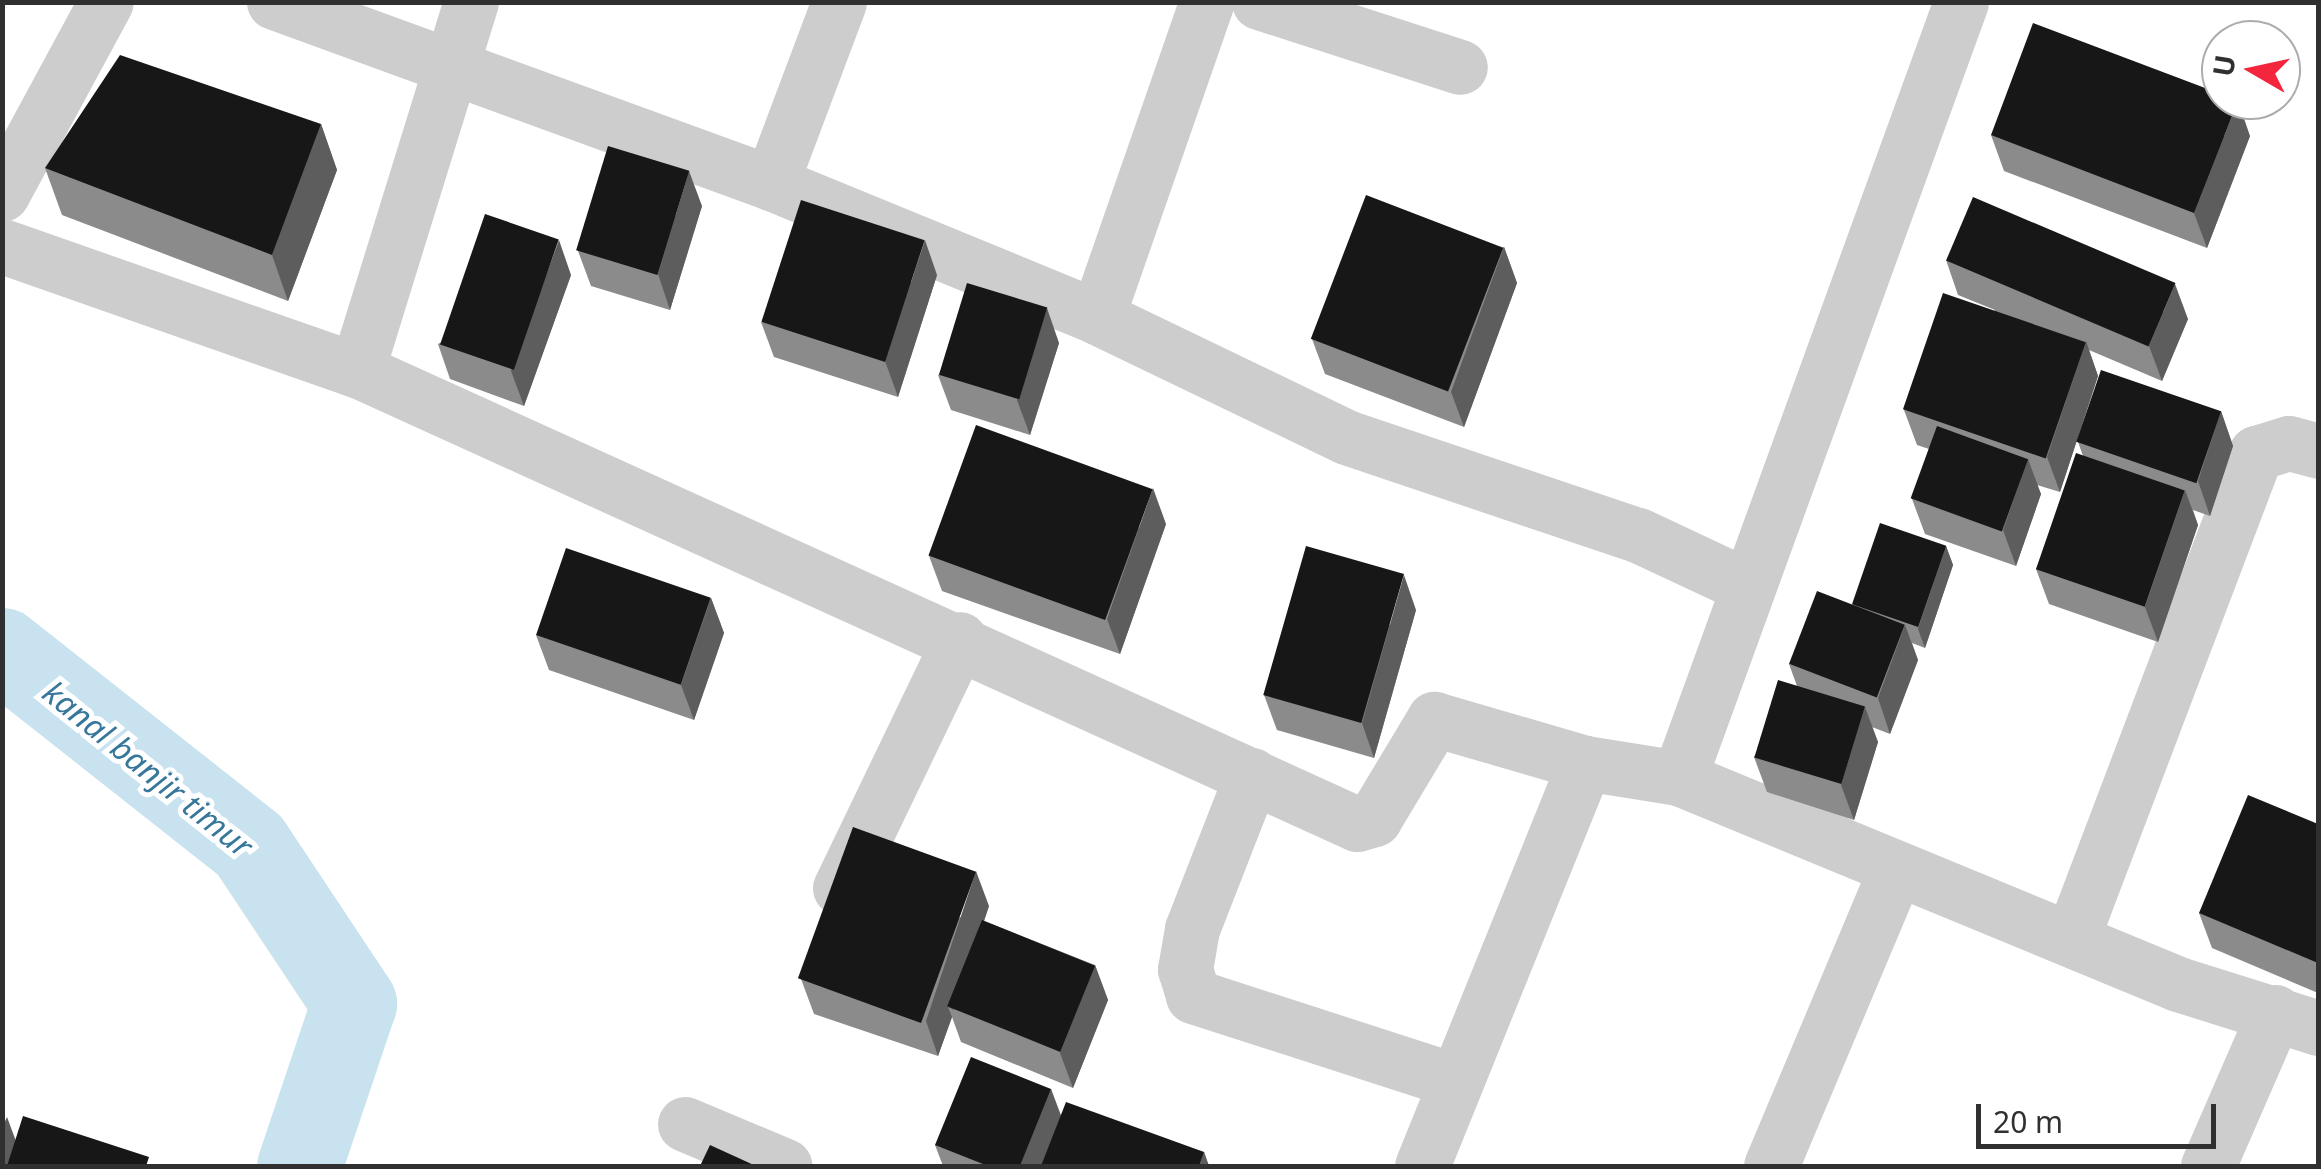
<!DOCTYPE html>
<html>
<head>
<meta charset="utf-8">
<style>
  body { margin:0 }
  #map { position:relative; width:2321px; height:1169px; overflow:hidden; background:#fff; font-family:"Noto Sans",sans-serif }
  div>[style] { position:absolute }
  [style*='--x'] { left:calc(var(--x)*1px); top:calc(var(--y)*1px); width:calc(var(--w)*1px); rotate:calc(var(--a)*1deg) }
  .canal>* { height:85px; margin:-42.5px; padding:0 42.5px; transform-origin:42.5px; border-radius:42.5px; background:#c8e2ef }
  .minor>* { height:55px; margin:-27.5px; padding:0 27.5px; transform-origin:27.5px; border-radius:27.5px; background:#cdcdcd }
  .wall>* { inset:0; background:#8b8b8b }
  .shaded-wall>* { inset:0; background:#5d5d5d }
  .building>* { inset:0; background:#171717; transform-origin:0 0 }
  span { translate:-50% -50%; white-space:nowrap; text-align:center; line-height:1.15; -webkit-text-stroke:10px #fff; paint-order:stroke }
  .water-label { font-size:32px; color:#36779a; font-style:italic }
  .frame { position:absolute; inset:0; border:5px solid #303030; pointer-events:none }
  .north { position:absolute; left:2201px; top:20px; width:100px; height:100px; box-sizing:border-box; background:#fff; border:2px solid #acacac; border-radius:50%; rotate:279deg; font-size:28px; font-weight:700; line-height:40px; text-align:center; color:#303030 }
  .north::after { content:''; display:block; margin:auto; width:35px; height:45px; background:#f4263d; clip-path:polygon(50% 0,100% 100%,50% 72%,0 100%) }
  .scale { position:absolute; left:1976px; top:1104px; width:240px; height:45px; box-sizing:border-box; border:5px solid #303030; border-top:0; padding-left:12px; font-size:30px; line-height:35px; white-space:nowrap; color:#303030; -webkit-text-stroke:8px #fff; paint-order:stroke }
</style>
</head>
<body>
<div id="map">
  <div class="canal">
    <div style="--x:2;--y:650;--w:315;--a:38.3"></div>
    <div style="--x:249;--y:845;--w:190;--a:56.4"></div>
    <div style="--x:354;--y:1003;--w:172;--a:108.6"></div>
  </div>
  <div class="minor">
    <div style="--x:274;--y:2;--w:529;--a:20.01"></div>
    <div style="--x:771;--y:183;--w:352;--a:22.3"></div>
    <div style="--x:1097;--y:317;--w:276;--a:25.7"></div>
    <div style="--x:1346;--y:437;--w:308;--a:18.6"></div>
    <div style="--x:1638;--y:535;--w:120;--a:25.1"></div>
    <div style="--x:1259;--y:2;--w:211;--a:17.9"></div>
    <div style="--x:1961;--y:2;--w:826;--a:109.97"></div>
    <div style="--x:1679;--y:778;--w:540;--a:22.43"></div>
    <div style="--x:2178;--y:984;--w:147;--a:17.4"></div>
    <div style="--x:771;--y:183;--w:193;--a:-69.4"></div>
    <div style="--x:2;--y:194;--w:218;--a:-61.6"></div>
    <div style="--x:2;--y:246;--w:376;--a:19.3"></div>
    <div style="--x:357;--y:370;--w:1098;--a:24.42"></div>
    <div style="--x:1357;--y:824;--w:18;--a:-16"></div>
    <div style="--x:1374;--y:819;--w:117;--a:-59"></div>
    <div style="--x:1434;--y:719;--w:157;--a:16.2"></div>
    <div style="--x:1097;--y:317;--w:334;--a:-70.8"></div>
    <div style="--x:357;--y:370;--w:385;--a:-72.8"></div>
    <div style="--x:1252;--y:775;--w:165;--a:111.3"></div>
    <div style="--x:1192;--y:929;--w:41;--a:99.9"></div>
    <div style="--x:1185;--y:969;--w:28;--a:73"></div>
    <div style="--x:1193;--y:996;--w:276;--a:17.9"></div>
    <div style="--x:840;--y:888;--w:276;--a:-64.3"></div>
    <div style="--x:2072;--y:938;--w:519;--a:-69.22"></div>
    <div style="--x:2256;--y:453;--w:34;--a:-17"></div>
    <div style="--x:2289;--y:443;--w:30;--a:15"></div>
    <div style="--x:685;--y:1124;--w:108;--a:22.8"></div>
    <div style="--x:1422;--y:1166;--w:435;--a:-68"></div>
    <div style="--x:1585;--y:763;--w:95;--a:9.1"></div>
    <div style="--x:1771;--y:1166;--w:320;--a:-67.2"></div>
    <div style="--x:2208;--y:1166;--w:168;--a:-66.5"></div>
  </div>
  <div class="wall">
    <div style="clip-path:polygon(321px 124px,337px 170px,288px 301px,62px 215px,45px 168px)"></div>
    <div style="clip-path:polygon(1991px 135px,2250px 136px,2207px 248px,2004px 171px)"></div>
    <div style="clip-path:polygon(702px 206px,670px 310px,591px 286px,578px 251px)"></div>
    <div style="clip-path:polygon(1504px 247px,1517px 283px,1464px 427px,1325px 374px,1312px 339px)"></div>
    <div style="clip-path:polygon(1946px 260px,2188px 319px,2162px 381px,2089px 350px,2098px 376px,2060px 492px,2037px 485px,2041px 494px,2016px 566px,1925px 534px,1912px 499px,1929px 449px,1917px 445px,1904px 410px,1995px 310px,1958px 295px)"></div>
    <div style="clip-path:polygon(571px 275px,524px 406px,450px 379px,438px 344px)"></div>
    <div style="clip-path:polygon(937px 275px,898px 397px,774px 357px,761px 322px)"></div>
    <div style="clip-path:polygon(1059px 343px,1030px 435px,951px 410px,938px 375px)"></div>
    <div style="clip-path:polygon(2221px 411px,2233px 446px,2210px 516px,2193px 510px,2198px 525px,2158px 642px,2049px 604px,2036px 569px,2083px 456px,2078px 442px)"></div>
    <div style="clip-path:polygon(1166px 524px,1120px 654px,942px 591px,929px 556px)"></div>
    <div style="clip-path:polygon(1946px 546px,1953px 565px,1925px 648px,1912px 643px,1918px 660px,1890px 734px,1872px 727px,1878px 742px,1854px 820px,1767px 792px,1754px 757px,1797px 686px,1789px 664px,1853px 605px)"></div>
    <div style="clip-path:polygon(711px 598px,724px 633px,694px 720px,549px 670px,536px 635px)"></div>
    <div style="clip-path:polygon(1416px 610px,1374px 758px,1277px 730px,1264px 695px)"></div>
    <div style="clip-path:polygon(2318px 824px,2318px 993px,2212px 948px,2199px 913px)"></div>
    <div style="clip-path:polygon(989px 906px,984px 921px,1095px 965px,1108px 1000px,1073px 1088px,961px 1042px,952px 1017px,938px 1056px,814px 1014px,801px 979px)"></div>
    <div style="clip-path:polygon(1051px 1089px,1061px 1115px,1204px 1152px,1209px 1166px,943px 1166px,935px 1145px)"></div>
  </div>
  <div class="shaded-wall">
    <div style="clip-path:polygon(2238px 101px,2250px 136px,2207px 248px,2194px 213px)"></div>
    <div style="clip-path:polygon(321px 124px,337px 170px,288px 301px,272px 255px)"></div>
    <div style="clip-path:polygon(689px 171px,702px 206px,670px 310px,658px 274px)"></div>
    <div style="clip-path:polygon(559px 240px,571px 275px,524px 406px,511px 371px)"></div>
    <div style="clip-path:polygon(925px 240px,937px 275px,898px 397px,885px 361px)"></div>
    <div style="clip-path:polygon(1504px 247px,1517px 283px,1464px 427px,1451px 392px)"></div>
    <div style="clip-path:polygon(2175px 284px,2188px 319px,2162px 381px,2149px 346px)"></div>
    <div style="clip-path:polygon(1047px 308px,1059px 343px,1030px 435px,1017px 400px)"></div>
    <div style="clip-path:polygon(2086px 341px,2098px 376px,2060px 492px,2047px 457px)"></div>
    <div style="clip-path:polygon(2221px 411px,2233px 446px,2210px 516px,2198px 481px)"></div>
    <div style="clip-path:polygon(2028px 459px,2041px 494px,2016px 566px,2003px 530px)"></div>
    <div style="clip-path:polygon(1153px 488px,1166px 524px,1120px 654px,1107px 619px)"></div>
    <div style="clip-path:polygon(2185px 490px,2198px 525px,2158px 642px,2145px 607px)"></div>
    <div style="clip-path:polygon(1946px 546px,1953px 565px,1925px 648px,1918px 629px)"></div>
    <div style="clip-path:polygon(1404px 575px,1416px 610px,1374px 758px,1362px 723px)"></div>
    <div style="clip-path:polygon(711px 598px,724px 633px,694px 720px,681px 685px)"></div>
    <div style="clip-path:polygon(1905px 625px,1918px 660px,1890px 734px,1878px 698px)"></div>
    <div style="clip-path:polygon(1865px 707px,1878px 742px,1854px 820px,1841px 785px)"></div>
    <div style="clip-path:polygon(976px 871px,989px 906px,954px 1010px,948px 1007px,952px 1017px,938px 1056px,926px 1021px)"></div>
    <div style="clip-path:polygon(1095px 965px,1108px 1000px,1073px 1088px,1060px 1053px)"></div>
    <div style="clip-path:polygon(1051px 1089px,1064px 1125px,1047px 1166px,1020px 1166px)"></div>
    <div style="clip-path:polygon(7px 1117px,20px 1152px,14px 1166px,2px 1166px,2px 1128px)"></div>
    <div style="clip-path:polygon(1204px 1152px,1209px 1166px,1199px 1166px)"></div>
  </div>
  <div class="building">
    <div style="clip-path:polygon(2033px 23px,2221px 94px,2221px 100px,2238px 101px,2194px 213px,1991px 135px)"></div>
    <div style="clip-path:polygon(120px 55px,321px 124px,272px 255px,45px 168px)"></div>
    <div style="left:608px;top:146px;width:85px;height:109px;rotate:17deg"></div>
    <div style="left:1366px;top:195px;width:147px;height:154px;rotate:21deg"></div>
    <div style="left:1973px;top:197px;width:220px;height:69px;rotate:23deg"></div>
    <div style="left:801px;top:200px;width:130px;height:128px;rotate:18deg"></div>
    <div style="left:485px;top:214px;width:78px;height:138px;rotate:19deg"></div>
    <div style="left:967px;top:283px;width:84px;height:96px;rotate:17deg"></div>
    <div style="left:1943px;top:293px;width:151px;height:123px;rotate:19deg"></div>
    <div style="left:2101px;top:370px;width:127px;height:76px;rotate:19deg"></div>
    <div style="left:976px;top:425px;width:188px;height:139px;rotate:20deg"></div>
    <div style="left:1937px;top:426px;width:97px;height:77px;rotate:20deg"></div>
    <div style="left:2076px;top:453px;width:115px;height:123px;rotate:19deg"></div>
    <div style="left:1880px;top:523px;width:70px;height:86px;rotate:19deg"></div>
    <div style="left:1306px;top:546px;width:102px;height:155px;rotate:16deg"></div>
    <div style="left:566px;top:548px;width:153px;height:92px;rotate:19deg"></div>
    <div style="left:1817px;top:591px;width:94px;height:78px;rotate:21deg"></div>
    <div style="left:1778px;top:680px;width:91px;height:81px;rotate:17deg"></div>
    <div style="clip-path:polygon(2248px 795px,2318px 824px,2318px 963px,2199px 913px)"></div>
    <div style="left:853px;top:827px;width:131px;height:161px;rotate:20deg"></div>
    <div style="left:982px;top:920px;width:122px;height:93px;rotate:22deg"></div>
    <div style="clip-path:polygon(971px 1057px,1051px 1089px,1020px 1166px,988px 1166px,935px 1145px)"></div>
    <div style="clip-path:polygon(1066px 1102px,1204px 1152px,1199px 1166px,1041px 1166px)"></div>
    <div style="clip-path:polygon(23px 1116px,149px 1157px,146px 1166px,7px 1166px)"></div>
    <div style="clip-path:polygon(710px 1145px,756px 1166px,700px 1166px)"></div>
  </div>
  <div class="water-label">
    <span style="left:148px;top:769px;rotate:39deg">kanal banjir timur</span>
  </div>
  <div class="frame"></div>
  <div class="north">U</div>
  <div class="scale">20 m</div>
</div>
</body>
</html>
